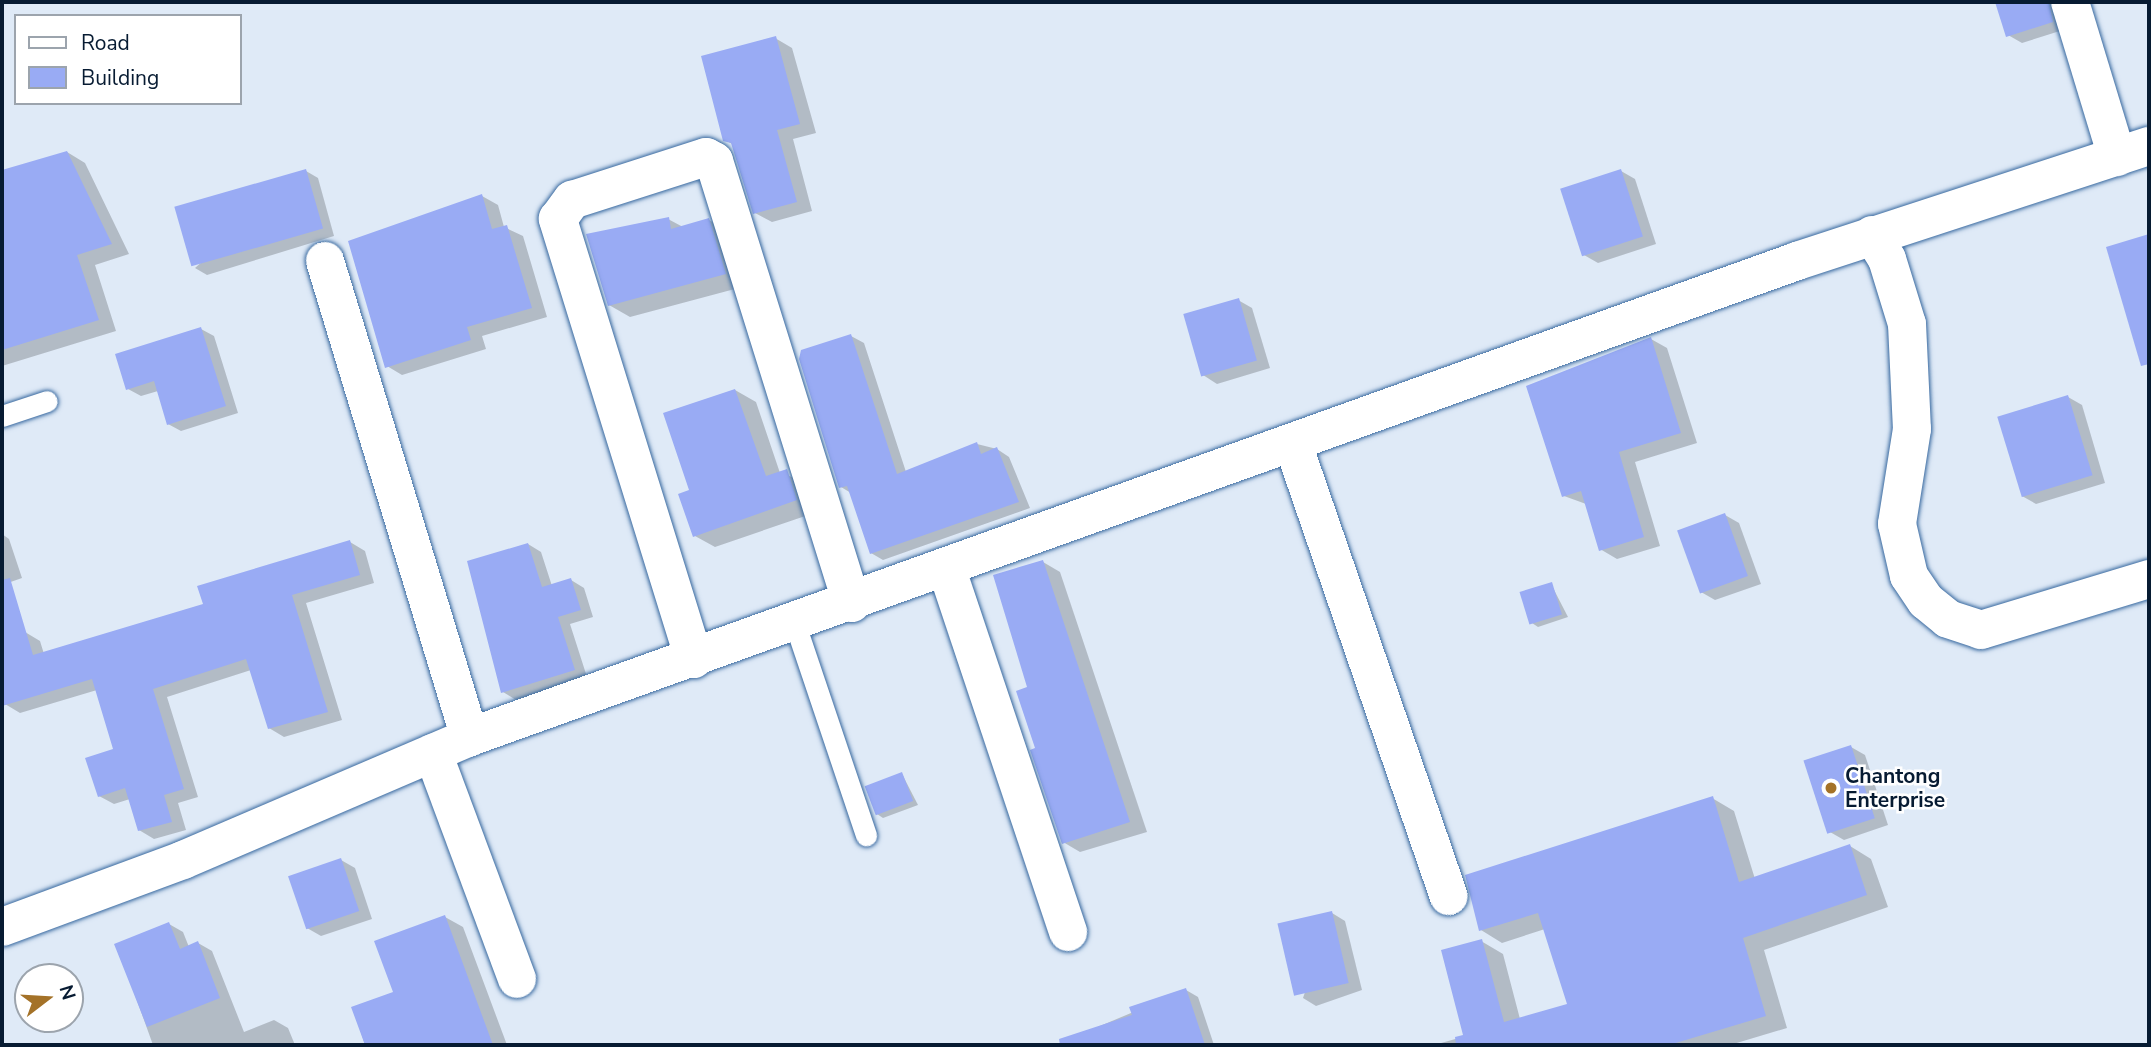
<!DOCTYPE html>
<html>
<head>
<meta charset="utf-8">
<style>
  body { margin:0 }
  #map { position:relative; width:2151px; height:1047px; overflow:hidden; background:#dfeaf7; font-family:"Nunito Sans",sans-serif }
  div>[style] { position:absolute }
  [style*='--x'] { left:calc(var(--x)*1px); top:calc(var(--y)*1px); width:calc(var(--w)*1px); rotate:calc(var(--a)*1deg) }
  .shadow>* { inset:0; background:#0003 }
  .building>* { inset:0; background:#99abf4; transform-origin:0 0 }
  .roads { filter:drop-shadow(0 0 2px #37689f) drop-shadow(0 0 2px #37689f) }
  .lane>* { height:21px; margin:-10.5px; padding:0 10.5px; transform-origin:10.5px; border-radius:10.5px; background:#fff }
  .street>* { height:38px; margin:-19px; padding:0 19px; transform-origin:19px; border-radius:19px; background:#fff }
  .dots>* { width:19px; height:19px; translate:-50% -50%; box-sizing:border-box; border:4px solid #fff; border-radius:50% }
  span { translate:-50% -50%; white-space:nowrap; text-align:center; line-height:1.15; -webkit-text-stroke:5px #fff; paint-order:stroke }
  .poi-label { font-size:21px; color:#071b32; font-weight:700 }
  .left { translate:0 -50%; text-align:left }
  .frame { position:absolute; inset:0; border:4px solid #071b32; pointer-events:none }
  .legend { position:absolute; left:14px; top:14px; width:228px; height:91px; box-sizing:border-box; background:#fff; border:2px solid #9ca4ad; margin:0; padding:9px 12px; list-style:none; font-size:21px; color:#071b32 }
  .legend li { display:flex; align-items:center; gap:14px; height:35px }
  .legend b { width:35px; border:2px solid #9ca4ad }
  .north { position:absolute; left:14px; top:963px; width:70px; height:70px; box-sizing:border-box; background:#fff; border:2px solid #9ca4ad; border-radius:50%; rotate:73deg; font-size:19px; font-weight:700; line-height:28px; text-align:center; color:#071b32 }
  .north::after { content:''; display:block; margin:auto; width:24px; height:32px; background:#a47228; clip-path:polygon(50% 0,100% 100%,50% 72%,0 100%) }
</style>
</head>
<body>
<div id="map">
  <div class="shadow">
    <div style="clip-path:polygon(1997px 2px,2054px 2px,2063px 30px,2022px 43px,2008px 35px)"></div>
    <div style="clip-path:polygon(775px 38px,792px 48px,816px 133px,793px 139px,812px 211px,772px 222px,755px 213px,734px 145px,725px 140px)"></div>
    <div style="clip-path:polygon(67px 152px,85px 163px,129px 254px,95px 265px,116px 331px,2px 366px,2px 172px)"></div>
    <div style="clip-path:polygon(306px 171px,318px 178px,334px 236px,207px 275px,195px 268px)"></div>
    <div style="clip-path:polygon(1621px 171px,1635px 179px,1656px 244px,1598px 263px,1584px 255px)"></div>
    <div style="clip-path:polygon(482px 196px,498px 205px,504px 227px,523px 236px,547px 317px,482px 336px,486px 349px,402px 375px,387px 366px)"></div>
    <div style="clip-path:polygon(668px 219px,683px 227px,709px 220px,729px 232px,746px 286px,630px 317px,609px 305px,588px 235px)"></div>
    <div style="clip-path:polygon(2149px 236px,2149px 352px,2137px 345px,2108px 248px)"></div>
    <div style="clip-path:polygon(1238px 300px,1252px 308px,1270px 368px,1217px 384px,1203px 375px)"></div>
    <div style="clip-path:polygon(201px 329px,214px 336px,238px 413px,181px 431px,168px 424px,158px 391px,141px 396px,128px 389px)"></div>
    <div style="clip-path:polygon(851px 336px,864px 343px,906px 472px,977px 444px,997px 449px,1009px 457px,1030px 508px,883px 560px,871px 553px,851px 493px,841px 487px)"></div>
    <div style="clip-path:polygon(1651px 339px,1667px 348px,1697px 443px,1635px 462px,1660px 546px,1617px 559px,1600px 549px,1586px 504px,1564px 496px)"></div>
    <div style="clip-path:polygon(735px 390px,756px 402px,780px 473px,807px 482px,817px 512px,715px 547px,695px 536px)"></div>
    <div style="clip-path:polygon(2068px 397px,2082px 405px,2105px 483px,2036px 504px,2022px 496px)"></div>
    <div style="clip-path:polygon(1725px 515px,1739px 523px,1761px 584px,1715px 600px,1701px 592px)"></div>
    <div style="clip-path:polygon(2px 534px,9px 539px,22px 578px,2px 585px)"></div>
    <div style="clip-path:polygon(350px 542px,365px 551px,374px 583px,306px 603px,342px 720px,284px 737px,269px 728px,251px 670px,167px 697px,198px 797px,178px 803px,186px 830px,154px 839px,139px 830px,130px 799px,114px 804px,99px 796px,115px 750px,97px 690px,20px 713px,5px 704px,2px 639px,25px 632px,40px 641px,44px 654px,205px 606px)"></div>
    <div style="clip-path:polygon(528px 544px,541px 552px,552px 586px,571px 580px,584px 588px,593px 617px,570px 624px,587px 677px,516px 700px,503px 692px)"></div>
    <div style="clip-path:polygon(1043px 562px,1060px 572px,1147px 832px,1080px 852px,1063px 842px,1029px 688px)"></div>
    <div style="clip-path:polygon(1551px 584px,1568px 617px,1538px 627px,1532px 623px)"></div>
    <div style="clip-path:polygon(1851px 747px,1865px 755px,1888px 825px,1844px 840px,1830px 832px,1821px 758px)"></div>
    <div style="clip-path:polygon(902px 774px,918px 805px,883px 818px,877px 814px)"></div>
    <div style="clip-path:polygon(1712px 798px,1734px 811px,1755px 879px,1850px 846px,1871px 859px,1888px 907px,1764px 950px,1787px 1028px,1730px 1045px,1434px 1045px,1466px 1036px,1481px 941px,1503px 954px,1520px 1019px,1569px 1005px,1545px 929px,1502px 943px,1481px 930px)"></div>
    <div style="clip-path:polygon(341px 860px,355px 868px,372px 919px,321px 936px,307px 928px)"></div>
    <div style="clip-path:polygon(1332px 913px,1345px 921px,1362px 990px,1316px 1006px,1303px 998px)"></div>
    <div style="clip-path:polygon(445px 917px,463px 927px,507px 1045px,365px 1045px,353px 1008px,395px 993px)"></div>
    <div style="clip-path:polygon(169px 924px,183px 932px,189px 947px,198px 943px,212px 951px,244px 1032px,274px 1020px,288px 1028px,295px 1045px,153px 1045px,117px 945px)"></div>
    <div style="clip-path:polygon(1186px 990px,1198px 997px,1214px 1045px,1093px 1045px,1088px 1031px)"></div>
  </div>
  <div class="building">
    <div style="clip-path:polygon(1995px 2px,2049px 2px,2053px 22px,2006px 37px)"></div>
    <div style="clip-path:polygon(776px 36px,800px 124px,777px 130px,797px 202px,753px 214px,731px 143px,723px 141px,701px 56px)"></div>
    <div style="clip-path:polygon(67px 151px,112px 244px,77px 255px,99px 320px,2px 350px,2px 170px)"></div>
    <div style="left:306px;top:169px;width:62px;height:137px;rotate:74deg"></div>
    <div style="left:1621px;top:169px;width:71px;height:64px;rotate:72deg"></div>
    <div style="clip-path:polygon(482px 194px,492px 229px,507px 225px,532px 308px,467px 327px,471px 340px,385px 368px,348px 241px)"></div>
    <div style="clip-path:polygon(669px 217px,671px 229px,709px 218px,726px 274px,608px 306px,586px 234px)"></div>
    <div style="clip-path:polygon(2149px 234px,2149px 364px,2141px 366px,2106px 247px)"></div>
    <div style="left:1239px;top:298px;width:65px;height:58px;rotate:74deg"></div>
    <div style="clip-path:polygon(201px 327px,226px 406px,167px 425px,154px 381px,126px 390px,115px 354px)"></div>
    <div style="clip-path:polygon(851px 334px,897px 474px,977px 442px,981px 454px,997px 447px,1019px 502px,870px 554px,847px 486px,839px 488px,799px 359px,801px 350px)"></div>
    <div style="clip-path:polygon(1651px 337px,1681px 433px,1619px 452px,1644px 537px,1599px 551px,1581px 491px,1562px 497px,1526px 386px)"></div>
    <div style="clip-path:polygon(735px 389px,766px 476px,787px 469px,797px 500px,693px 537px,678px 494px,689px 490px,663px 413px)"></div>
    <div style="left:2068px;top:395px;width:84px;height:74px;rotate:73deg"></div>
    <div style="left:1725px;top:513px;width:67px;height:51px;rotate:70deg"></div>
    <div style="clip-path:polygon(350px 540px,360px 575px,292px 595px,328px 712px,268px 729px,246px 659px,153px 689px,184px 789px,164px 795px,172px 822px,138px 831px,125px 788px,98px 797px,85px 758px,113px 749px,92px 679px,2px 706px,2px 580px,10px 578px,33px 655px,203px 604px,197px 586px)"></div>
    <div style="clip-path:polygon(528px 543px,542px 587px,571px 578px,581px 610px,558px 617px,575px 670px,501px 693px,467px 561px)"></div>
    <div style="clip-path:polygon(1043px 560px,1130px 822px,1062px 844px,1030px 750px,1035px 748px,1016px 691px,1027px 687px,993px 575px)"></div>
    <div style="left:1552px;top:582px;width:34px;height:34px;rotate:73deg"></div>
    <div style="left:1851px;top:745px;width:77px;height:50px;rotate:72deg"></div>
    <div style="left:902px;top:772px;width:31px;height:40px;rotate:69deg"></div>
    <div style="clip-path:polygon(1713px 796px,1739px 882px,1850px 844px,1867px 895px,1743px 938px,1766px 1016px,1669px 1045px,1456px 1045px,1455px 1037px,1463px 1035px,1441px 950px,1482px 939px,1504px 1022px,1567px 1004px,1538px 913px,1479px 931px,1465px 875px)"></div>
    <div style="left:341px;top:858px;width:56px;height:56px;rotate:71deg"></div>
    <div style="left:1332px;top:911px;width:74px;height:56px;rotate:77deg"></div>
    <div style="clip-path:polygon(445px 915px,493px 1045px,365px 1045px,351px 1007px,393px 992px,374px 941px)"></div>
    <div style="clip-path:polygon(169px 922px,180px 949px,198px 941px,220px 998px,147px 1027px,114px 944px)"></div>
    <div style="clip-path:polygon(1186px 988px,1205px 1045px,1060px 1045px,1059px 1039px,1132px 1015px,1129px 1007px)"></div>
  </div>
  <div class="roads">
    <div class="lane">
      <div style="--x:2;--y:416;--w:47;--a:-18.4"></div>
      <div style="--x:795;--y:624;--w:223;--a:71.4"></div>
    </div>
    <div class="street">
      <div style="--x:2070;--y:2;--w:162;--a:73.1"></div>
      <div style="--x:1872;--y:235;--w:28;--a:58"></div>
      <div style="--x:1887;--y:259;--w:68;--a:72.9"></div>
      <div style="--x:1907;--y:324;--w:105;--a:87.3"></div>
      <div style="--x:1912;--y:429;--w:96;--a:99"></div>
      <div style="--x:1897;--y:524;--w:53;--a:77"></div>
      <div style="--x:1909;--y:576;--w:30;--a:56"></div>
      <div style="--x:1926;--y:601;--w:28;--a:39"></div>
      <div style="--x:1948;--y:619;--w:35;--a:18"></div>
      <div style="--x:1981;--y:630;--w:176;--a:-16.9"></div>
      <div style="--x:325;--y:261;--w:498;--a:73.1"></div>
      <div style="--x:1294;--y:447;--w:475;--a:71"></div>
      <div style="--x:946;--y:567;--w:385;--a:71.5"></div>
      <div style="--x:694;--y:659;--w:461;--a:-107.2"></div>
      <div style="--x:558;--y:219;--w:24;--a:-54"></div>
      <div style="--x:572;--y:200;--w:141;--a:-17.8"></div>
      <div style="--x:706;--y:157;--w:9;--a:27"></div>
      <div style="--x:714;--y:161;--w:463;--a:72.7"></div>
      <div style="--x:433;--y:753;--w:241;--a:69.6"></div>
      <div style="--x:2;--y:927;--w:193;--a:-20.3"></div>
      <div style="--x:183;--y:860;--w:312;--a:-23.2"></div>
      <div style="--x:470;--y:737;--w:1410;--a:-19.73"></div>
      <div style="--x:1797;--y:261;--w:370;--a:-18.1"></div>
    </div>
  </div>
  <div class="dots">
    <div style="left:1831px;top:788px;background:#a47228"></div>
  </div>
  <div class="poi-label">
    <span class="left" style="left:1845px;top:788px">Chantong<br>Enterprise</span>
  </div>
  <div class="frame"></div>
  <ul class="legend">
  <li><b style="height:9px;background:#fff"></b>Road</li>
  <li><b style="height:19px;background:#99abf4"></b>Building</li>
  </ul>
  <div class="north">N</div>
</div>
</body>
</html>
